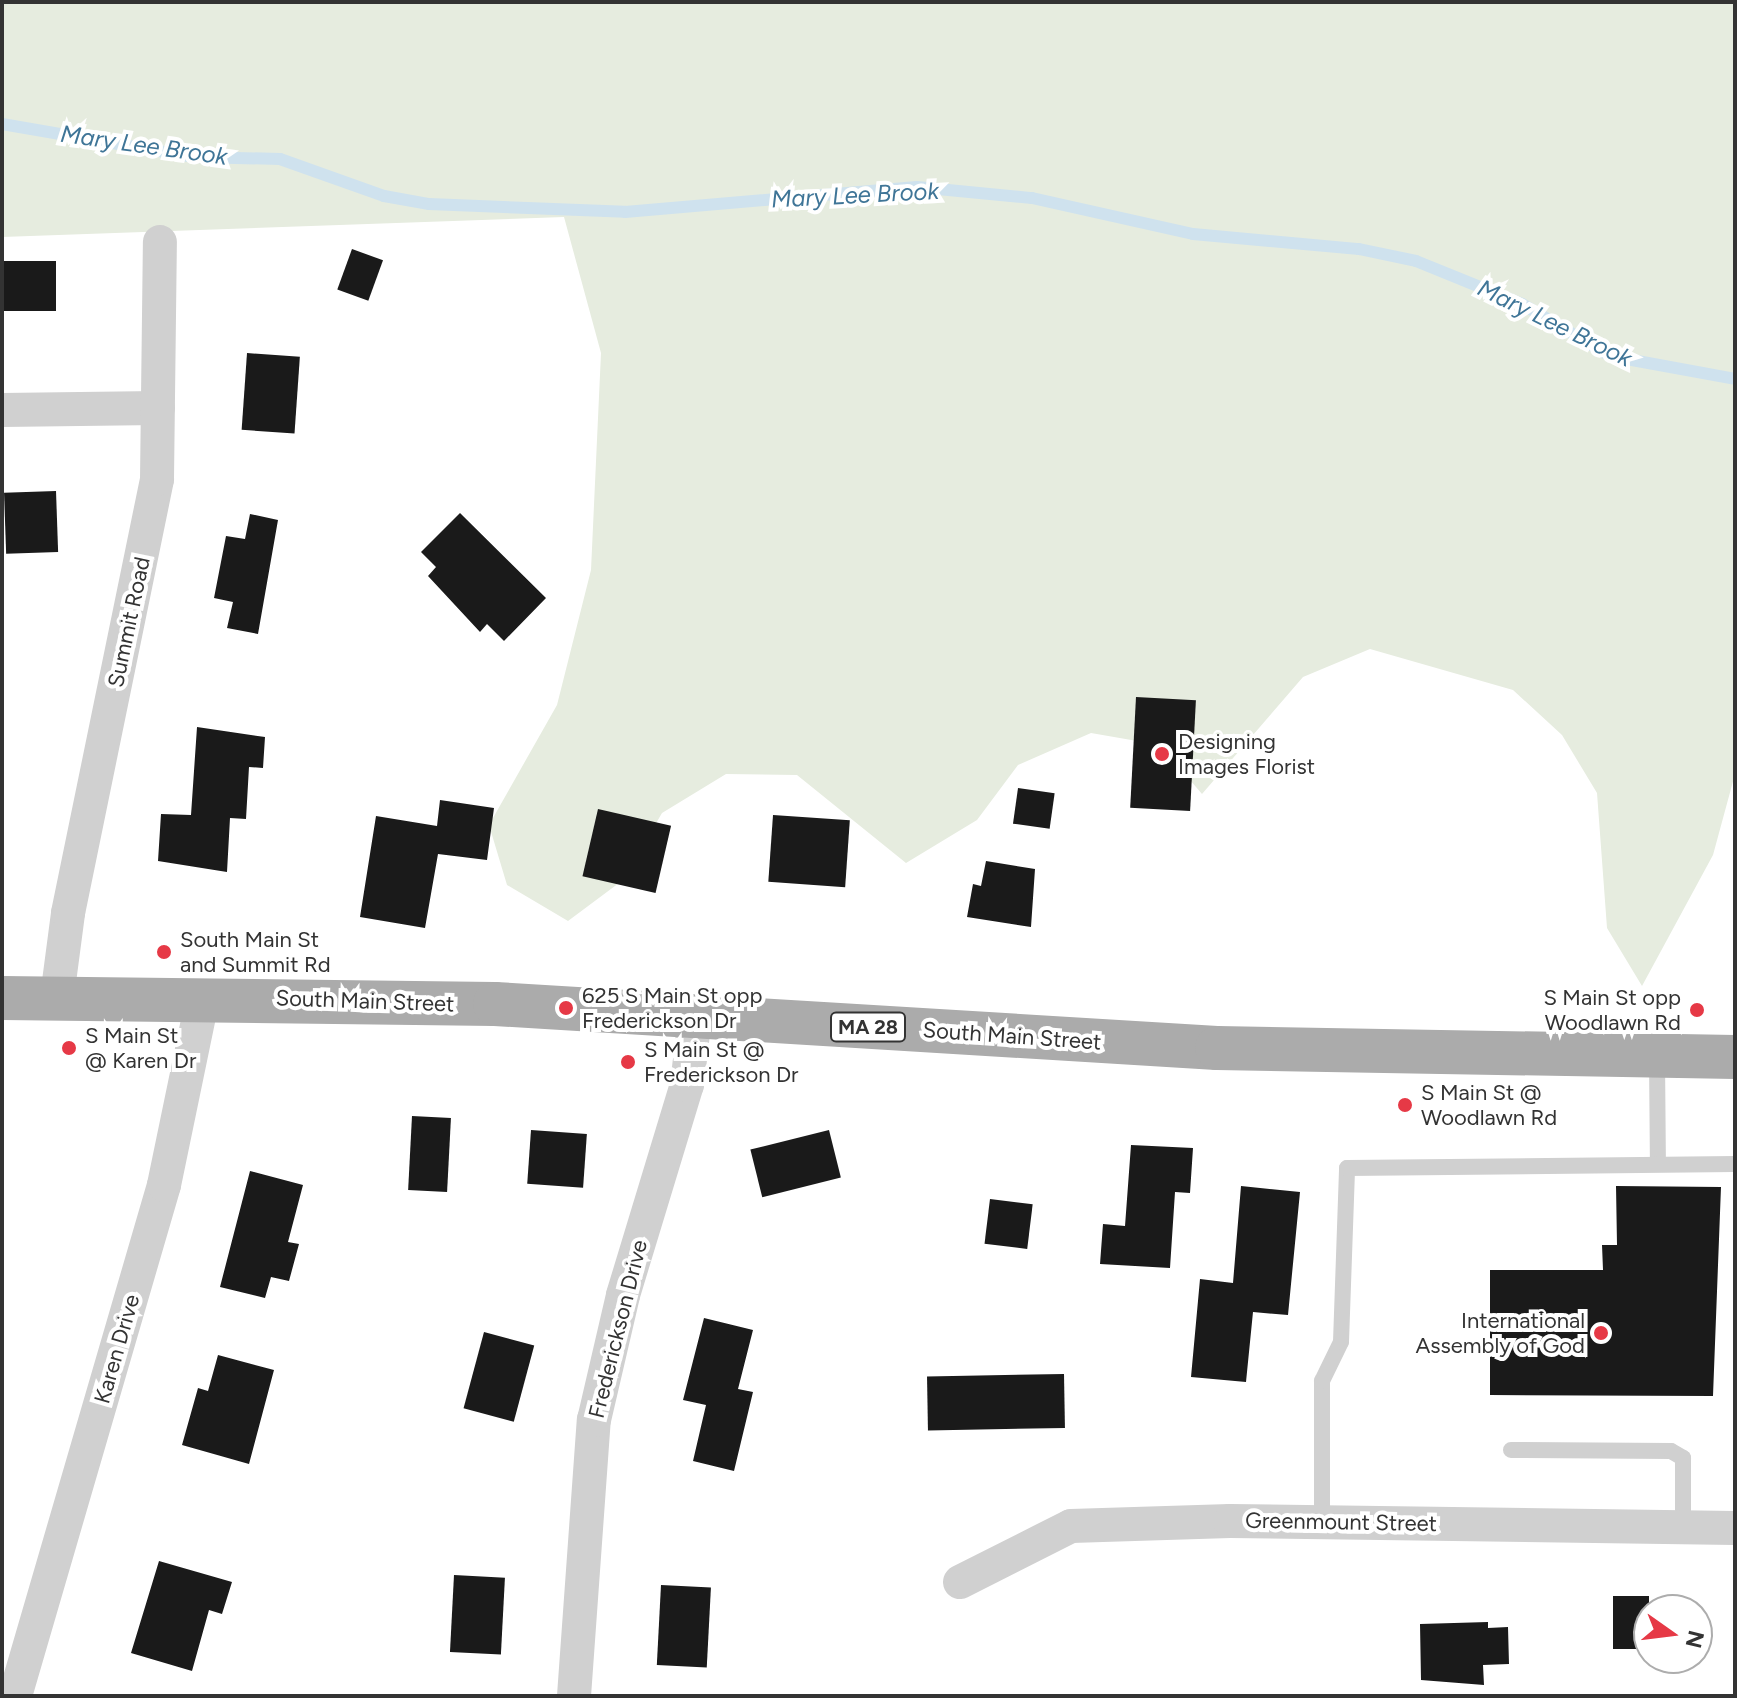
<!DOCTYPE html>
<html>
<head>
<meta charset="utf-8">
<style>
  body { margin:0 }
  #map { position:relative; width:1737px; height:1698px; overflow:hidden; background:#fff; font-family:Figtree,sans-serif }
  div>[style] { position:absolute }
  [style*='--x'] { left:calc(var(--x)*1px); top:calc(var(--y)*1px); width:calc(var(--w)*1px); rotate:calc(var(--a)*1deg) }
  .green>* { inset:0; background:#e6ecdf }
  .stream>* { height:12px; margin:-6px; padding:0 6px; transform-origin:6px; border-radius:6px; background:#cfe2ee }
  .building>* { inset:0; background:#1a1a1a; transform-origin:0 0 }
  .lane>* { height:16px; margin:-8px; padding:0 8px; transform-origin:8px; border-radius:8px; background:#d0d0d0 }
  .street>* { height:34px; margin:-17px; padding:0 17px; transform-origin:17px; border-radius:17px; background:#d0d0d0 }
  .primary>* { height:44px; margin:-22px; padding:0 22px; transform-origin:22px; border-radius:22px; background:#ababab }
  .dots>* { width:22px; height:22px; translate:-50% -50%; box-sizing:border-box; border:4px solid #fff; border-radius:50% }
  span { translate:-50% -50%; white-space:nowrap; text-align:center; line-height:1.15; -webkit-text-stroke:8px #fff; paint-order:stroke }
  .shield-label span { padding:2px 6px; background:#fff; border:2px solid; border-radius:6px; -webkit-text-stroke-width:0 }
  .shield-label { font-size:20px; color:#333; font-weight:700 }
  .street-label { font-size:22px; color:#333 }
  .poi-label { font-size:22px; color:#333 }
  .left { translate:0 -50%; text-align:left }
  .right { translate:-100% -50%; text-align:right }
  .water-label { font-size:24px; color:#3f7597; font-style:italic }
  .frame { position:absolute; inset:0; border:4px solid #333; pointer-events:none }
  .north { position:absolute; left:1633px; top:1594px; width:80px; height:80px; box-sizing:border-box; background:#fff; border:2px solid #adadad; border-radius:50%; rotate:104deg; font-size:22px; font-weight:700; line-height:32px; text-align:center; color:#333 }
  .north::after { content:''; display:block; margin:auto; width:28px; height:36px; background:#e63946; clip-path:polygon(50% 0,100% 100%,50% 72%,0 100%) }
</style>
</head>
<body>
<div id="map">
  <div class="green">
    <div style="clip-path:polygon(2px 2px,1735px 2px,1735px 774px,1713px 855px,1642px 986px,1607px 928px,1597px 793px,1562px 735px,1513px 690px,1370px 649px,1303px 677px,1202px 794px,1160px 745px,1091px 733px,1018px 765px,977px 820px,906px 863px,797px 775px,726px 774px,662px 813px,623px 880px,568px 921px,507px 885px,489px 825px,557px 705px,591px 570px,601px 353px,564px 217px,2px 237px)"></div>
  </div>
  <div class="stream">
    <div style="--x:2;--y:124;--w:195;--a:9.8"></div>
    <div style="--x:194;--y:157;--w:86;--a:1.3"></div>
    <div style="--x:280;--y:159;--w:110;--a:19.6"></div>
    <div style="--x:384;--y:196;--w:46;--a:10.1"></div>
    <div style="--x:429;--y:204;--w:196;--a:2.3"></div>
    <div style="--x:625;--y:212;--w:293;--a:-4.9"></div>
    <div style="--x:917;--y:187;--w:116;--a:5.5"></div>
    <div style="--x:1032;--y:198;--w:165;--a:12.6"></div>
    <div style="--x:1193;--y:234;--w:167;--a:5.2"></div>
    <div style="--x:1359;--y:249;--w:58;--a:11.9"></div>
    <div style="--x:1416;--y:261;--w:114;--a:22.1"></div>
    <div style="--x:1522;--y:304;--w:102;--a:30.6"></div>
    <div style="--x:1610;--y:356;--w:127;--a:10.4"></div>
  </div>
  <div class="building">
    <div style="left:352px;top:249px;width:33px;height:43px;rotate:20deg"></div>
    <div style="left:2px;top:261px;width:54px;height:50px"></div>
    <div style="left:247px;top:353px;width:53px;height:77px;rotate:4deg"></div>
    <div style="left:56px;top:491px;width:61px;height:52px;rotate:88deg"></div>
    <div style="clip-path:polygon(460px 513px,546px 598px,504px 641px,487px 624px,480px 632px,428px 576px,436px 567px,421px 552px)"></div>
    <div style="clip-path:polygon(250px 514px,278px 520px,258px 634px,227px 628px,233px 602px,214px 598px,226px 536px,245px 539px)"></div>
    <div style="left:1136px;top:697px;width:60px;height:111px;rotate:3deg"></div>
    <div style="clip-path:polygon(197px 727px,265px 737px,263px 768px,249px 767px,246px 819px,230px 818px,227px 872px,158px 861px,161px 814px,191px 815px)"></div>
    <div style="left:1018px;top:788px;width:37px;height:36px;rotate:8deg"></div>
    <div style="clip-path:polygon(440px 800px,494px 808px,487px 860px,438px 854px,425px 928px,360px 917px,376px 816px,437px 826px)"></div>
    <div style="left:598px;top:809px;width:75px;height:69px;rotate:13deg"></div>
    <div style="left:773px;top:815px;width:77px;height:67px;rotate:4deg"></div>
    <div style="clip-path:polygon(986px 861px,1035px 869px,1031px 927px,967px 917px,973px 884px,981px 886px)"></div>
    <div style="left:412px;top:1116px;width:39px;height:74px;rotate:3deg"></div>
    <div style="left:531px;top:1130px;width:56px;height:54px;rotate:4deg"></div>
    <div style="left:829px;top:1130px;width:49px;height:81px;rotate:76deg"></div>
    <div style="clip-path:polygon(1131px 1145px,1193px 1148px,1190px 1193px,1175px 1192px,1170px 1268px,1100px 1264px,1103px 1224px,1125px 1226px)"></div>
    <div style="clip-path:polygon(250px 1171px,303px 1185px,288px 1242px,299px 1244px,289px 1281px,271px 1277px,265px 1298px,220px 1287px)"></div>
    <div style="clip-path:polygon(1241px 1186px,1300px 1192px,1288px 1315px,1253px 1312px,1246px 1382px,1191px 1377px,1200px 1279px,1233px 1283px)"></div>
    <div style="clip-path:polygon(1616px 1186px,1721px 1187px,1713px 1396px,1490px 1395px,1490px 1270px,1603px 1270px,1602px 1245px,1617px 1245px)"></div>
    <div style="left:990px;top:1199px;width:43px;height:45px;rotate:7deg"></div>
    <div style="clip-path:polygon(704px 1318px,753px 1330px,738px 1389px,753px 1392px,734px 1471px,693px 1461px,706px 1405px,683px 1400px)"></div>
    <div style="left:484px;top:1332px;width:52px;height:79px;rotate:15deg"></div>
    <div style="clip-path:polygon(218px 1355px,274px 1370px,249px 1464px,182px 1445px,198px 1388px,208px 1391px)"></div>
    <div style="left:1064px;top:1374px;width:54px;height:137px;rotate:89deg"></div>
    <div style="clip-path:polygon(159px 1561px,232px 1582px,222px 1614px,209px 1610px,192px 1671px,131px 1653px)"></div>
    <div style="left:454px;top:1575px;width:51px;height:77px;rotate:3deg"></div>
    <div style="left:661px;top:1585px;width:50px;height:80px;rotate:3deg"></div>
    <div style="left:1649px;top:1596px;width:53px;height:36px;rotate:90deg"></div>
    <div style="clip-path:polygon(1488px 1622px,1488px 1628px,1508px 1627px,1509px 1664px,1483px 1665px,1484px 1685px,1421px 1680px,1420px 1624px)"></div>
  </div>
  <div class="lane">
    <div style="--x:1657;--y:1058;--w:106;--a:89.5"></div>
    <div style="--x:1511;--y:1450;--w:160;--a:0.4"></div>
    <div style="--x:1671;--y:1451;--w:14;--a:30"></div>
    <div style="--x:1683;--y:1458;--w:69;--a:90"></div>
    <div style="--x:1322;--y:1522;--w:141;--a:-90"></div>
    <div style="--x:1322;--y:1381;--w:43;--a:-64"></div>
    <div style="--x:1341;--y:1342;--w:174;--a:-88"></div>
    <div style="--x:1347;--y:1168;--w:388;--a:-0.6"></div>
  </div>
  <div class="street">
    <div style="--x:2;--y:410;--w:156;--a:-0.7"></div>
    <div style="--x:57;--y:997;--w:85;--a:-82.5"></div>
    <div style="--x:68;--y:913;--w:443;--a:-78.4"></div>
    <div style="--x:157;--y:479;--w:237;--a:-89.3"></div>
    <div style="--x:960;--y:1582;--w:124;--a:-26.8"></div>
    <div style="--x:1071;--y:1526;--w:159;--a:-1.8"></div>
    <div style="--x:1230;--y:1521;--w:505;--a:0.79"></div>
    <div style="--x:15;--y:1696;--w:532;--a:-73.74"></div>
    <div style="--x:164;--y:1185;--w:192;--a:-78.3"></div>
    <div style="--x:574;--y:1696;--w:277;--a:-85.9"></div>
    <div style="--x:594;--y:1420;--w:128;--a:-76.9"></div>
    <div style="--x:623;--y:1295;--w:220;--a:-73.1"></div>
    <div style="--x:687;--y:1085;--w:69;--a:-83.4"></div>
  </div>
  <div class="primary">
    <div style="--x:2;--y:998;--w:493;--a:0.7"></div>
    <div style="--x:495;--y:1004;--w:723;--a:3.49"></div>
    <div style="--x:1217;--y:1048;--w:518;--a:1"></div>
  </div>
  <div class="dots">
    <div style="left:1162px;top:754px;background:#e63946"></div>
    <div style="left:164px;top:952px;background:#e63946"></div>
    <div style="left:566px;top:1008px;background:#e63946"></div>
    <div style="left:1697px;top:1010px;background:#e63946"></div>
    <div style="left:69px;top:1048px;background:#e63946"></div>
    <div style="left:628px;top:1062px;background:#e63946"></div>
    <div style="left:1405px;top:1105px;background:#e63946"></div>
    <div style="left:1601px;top:1333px;background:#e63946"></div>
  </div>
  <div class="shield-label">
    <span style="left:868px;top:1027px">MA 28</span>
  </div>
  <div class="street-label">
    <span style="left:129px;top:622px;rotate:-78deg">Summit Road</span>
    <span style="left:365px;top:1001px;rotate:2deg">South Main Street</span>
    <span style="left:1012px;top:1036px;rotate:4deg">South Main Street</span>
    <span style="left:618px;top:1329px;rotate:-76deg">Frederickson Drive</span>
    <span style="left:117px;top:1349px;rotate:-74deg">Karen Drive</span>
    <span style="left:1341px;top:1522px;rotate:1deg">Greenmount Street</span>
  </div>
  <div class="poi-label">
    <span class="left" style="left:1178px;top:754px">Designing<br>Images Florist</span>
    <span class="left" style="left:180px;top:952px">South Main St<br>and Summit Rd</span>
    <span class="left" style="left:582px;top:1008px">625 S Main St opp<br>Frederickson Dr</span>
    <span class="right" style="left:1681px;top:1010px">S Main St opp<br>Woodlawn Rd</span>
    <span class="left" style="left:85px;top:1048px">S Main St<br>@ Karen Dr</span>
    <span class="left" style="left:644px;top:1062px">S Main St @<br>Frederickson Dr</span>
    <span class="left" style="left:1421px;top:1105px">S Main St @<br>Woodlawn Rd</span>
    <span class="right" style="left:1585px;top:1333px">International<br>Assembly of God</span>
  </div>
  <div class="water-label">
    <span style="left:144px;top:145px;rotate:8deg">Mary Lee Brook</span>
    <span style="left:855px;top:195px;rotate:-3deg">Mary Lee Brook</span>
    <span style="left:1555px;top:323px;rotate:26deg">Mary Lee Brook</span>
  </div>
  <div class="frame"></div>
  <div class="north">N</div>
</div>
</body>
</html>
